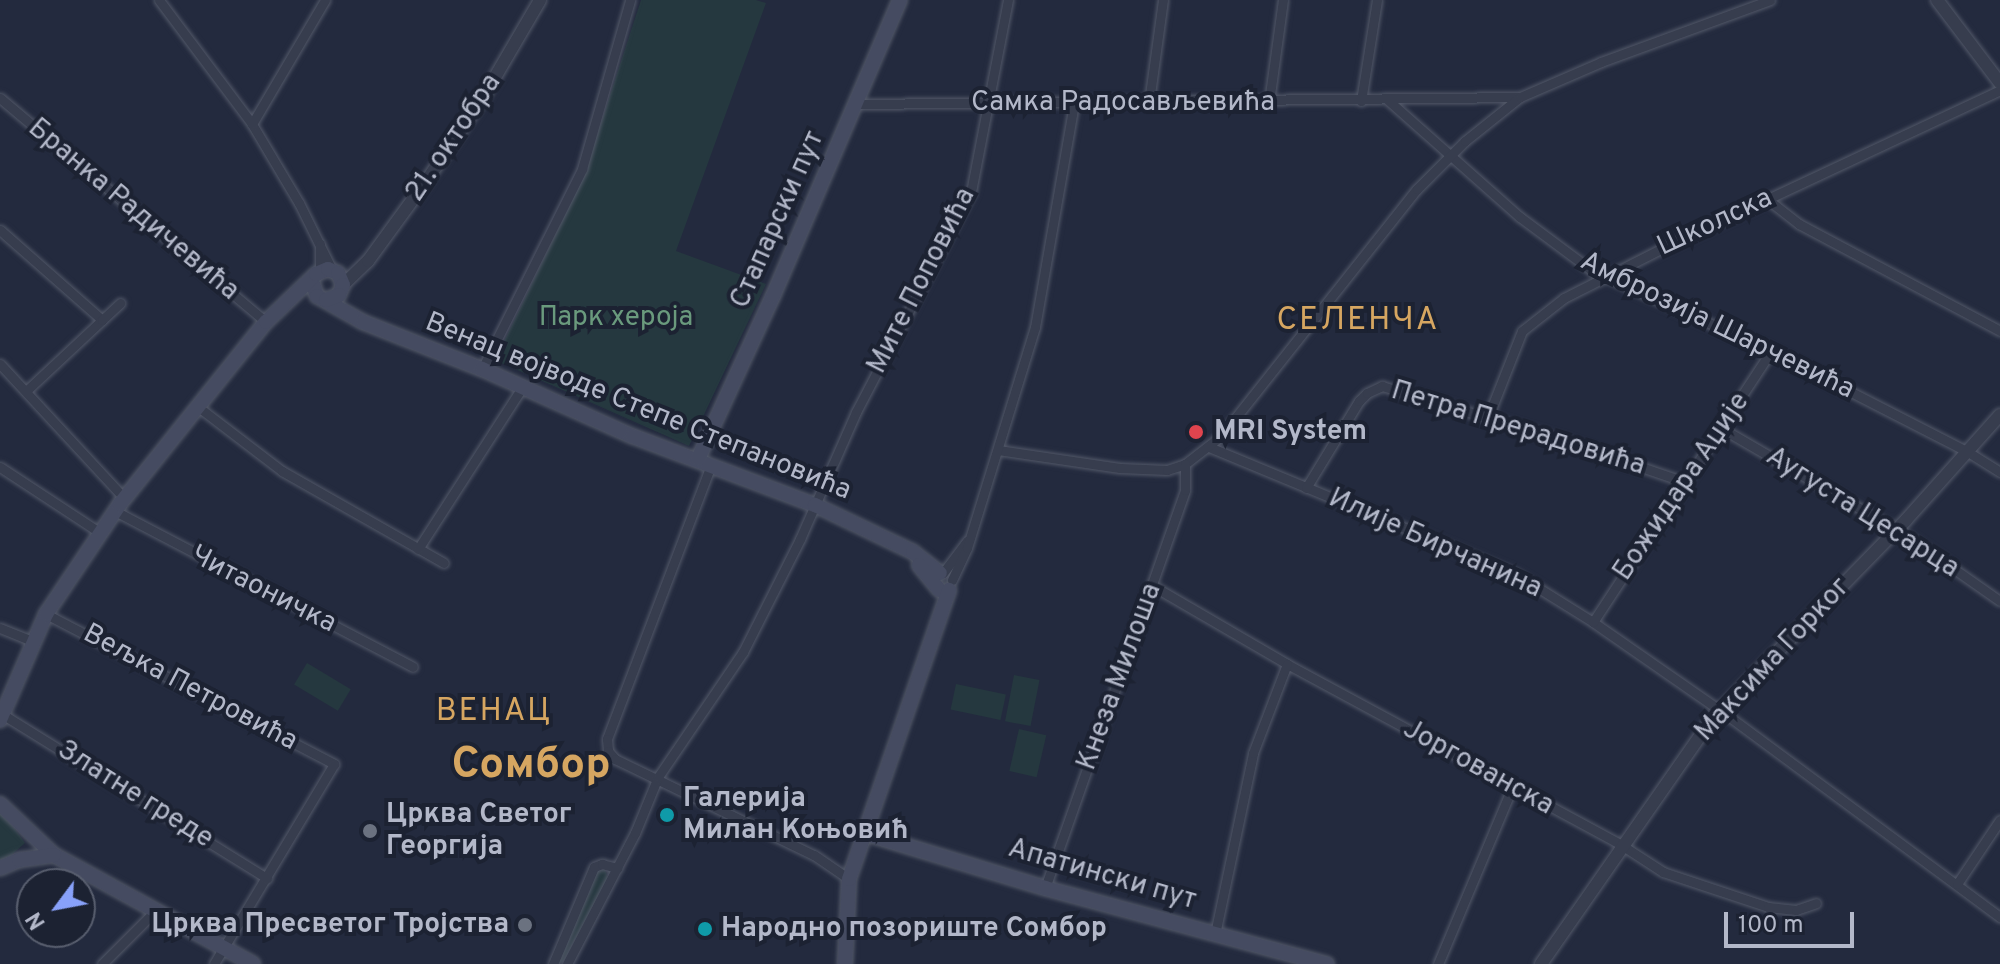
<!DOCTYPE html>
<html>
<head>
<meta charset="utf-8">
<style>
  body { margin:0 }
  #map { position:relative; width:2000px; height:964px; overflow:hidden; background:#232a3e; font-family:Overpass,sans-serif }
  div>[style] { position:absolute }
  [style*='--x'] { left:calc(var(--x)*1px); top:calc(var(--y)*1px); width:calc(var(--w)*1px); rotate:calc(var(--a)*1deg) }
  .green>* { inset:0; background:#25383f; transform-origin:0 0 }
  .roads { filter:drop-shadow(0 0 2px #525868) drop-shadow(0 0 2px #525868) }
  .minor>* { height:9px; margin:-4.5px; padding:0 4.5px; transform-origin:4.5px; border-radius:4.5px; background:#373d4e }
  .tertiary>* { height:12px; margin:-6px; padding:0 6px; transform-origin:6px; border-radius:6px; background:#373d4e }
  .secondary>* { height:14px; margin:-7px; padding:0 7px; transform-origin:7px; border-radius:7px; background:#454b61 }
  .dots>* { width:22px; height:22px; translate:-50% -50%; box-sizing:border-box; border:4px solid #1c2232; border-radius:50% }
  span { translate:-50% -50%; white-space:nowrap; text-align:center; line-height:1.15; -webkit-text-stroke:8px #1c2232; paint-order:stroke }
  .street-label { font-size:28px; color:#b3b8c9 }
  .park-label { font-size:28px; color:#6a9a7d }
  .poi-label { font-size:28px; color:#b3b8c9; font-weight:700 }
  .left { translate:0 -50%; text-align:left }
  .right { translate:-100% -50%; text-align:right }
  .quarter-label { font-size:32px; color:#d6a661; letter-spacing:2px }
  .town-label { font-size:44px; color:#d6a661; font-weight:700 }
  .north { position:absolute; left:16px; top:868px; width:80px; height:80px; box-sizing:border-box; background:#1c2232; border:2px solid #585e6e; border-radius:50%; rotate:238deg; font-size:22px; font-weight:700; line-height:32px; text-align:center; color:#b3b8c9 }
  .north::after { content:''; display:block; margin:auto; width:28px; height:36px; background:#88a1f9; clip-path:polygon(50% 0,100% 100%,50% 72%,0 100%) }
  .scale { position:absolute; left:1724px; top:912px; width:130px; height:36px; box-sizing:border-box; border:4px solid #b3b8c9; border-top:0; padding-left:10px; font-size:24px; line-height:28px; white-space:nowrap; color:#b3b8c9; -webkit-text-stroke:6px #1c2232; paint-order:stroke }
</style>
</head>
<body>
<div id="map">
  <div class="green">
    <div style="clip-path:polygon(641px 0,756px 0,766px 3px,676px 251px,766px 284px,689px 446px,495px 360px,583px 178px)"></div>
    <div style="left:307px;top:663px;width:51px;height:25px;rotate:31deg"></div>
    <div style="left:1014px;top:675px;width:26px;height:47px;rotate:11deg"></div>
    <div style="left:956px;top:684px;width:51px;height:26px;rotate:12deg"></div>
    <div style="left:1019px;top:729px;width:28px;height:43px;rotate:13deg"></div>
    <div style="clip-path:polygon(0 808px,25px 843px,0 865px)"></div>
    <div style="clip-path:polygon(599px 869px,605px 870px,608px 878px,563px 962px,559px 963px,557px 960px,593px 873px)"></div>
  </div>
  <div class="roads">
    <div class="minor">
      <div style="--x:159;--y:0;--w:155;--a:53.1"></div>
      <div style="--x:252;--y:124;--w:92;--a:59.3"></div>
      <div style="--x:299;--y:203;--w:75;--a:63.8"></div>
      <div style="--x:0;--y:98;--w:348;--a:40.1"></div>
      <div style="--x:1388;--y:100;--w:176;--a:41.6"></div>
      <div style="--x:1520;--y:217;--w:89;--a:36.7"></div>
      <div style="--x:1591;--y:270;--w:197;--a:24.2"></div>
      <div style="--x:1771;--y:351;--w:221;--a:27.1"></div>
      <div style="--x:1968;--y:452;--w:38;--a:32"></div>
      <div style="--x:1361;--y:101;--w:102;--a:-81"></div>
      <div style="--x:1149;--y:102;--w:103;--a:-82.2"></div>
      <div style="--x:1269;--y:102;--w:103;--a:-82.2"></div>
      <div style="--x:857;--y:104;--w:663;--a:-0.6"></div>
      <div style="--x:252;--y:124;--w:144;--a:-59.5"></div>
      <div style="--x:1767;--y:199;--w:41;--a:38"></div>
      <div style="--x:1799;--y:224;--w:228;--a:28"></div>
      <div style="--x:0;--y:230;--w:136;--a:41.4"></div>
      <div style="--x:102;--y:320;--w:104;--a:136.9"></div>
      <div style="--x:320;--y:271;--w:27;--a:-90"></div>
      <div style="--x:102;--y:320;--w:25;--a:-43"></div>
      <div style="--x:0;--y:364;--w:183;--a:47.2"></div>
      <div style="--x:482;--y:369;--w:224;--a:-63.4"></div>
      <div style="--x:582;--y:169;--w:176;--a:-74.1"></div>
      <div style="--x:197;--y:406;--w:107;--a:37.4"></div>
      <div style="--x:282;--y:471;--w:186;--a:29.6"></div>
      <div style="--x:1488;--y:417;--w:92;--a:-68.4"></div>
      <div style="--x:1522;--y:331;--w:53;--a:-38.2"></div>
      <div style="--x:1564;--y:298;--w:109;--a:-26.8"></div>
      <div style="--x:1661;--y:249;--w:374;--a:-25.1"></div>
      <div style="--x:1721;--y:428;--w:215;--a:30.1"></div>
      <div style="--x:1907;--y:536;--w:113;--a:35"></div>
      <div style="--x:1209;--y:447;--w:332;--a:22.5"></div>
      <div style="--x:1516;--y:574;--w:91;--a:31.9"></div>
      <div style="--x:1593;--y:622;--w:168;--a:34.8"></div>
      <div style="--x:1731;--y:718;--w:335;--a:36.5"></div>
      <div style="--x:998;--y:450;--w:123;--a:8.4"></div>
      <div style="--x:1120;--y:468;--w:47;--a:2.4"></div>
      <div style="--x:1167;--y:470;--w:19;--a:-18"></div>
      <div style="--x:1185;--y:464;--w:46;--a:-37.9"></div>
      <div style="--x:1221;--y:436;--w:315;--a:-51.6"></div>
      <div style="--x:1417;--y:189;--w:68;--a:-45"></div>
      <div style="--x:1465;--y:141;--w:70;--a:-38.7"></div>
      <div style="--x:1520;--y:97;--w:88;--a:-23.4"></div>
      <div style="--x:1601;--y:62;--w:180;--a:-20.1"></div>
      <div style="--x:711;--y:465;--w:293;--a:110.8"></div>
      <div style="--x:607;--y:739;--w:12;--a:85"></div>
      <div style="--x:608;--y:751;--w:11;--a:49"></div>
      <div style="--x:615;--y:759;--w:221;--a:25.8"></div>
      <div style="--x:814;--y:855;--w:42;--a:34.4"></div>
      <div style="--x:0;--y:467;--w:118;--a:33.3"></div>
      <div style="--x:1306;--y:488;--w:102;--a:-58.7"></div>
      <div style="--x:1359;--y:401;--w:11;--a:-45"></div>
      <div style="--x:1367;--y:393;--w:17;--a:-25"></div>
      <div style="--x:1382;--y:386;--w:188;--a:16.7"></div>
      <div style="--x:1562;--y:440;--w:130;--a:18.9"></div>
      <div style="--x:115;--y:511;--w:336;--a:27.6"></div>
      <div style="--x:418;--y:549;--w:190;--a:-57.2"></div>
      <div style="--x:943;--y:573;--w:40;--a:-53"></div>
      <div style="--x:952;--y:580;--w:35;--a:-65"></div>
      <div style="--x:967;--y:548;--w:231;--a:-72.9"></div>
      <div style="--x:1035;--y:327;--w:226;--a:-80.1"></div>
      <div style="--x:1153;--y:586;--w:155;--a:30.2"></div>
      <div style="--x:1287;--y:664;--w:382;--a:28.4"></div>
      <div style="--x:1623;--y:846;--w:48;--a:33"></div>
      <div style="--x:1663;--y:872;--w:111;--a:18.4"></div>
      <div style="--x:1768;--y:907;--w:28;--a:6"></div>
      <div style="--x:1796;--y:910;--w:21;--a:-19"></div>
      <div style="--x:46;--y:614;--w:325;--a:27.5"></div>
      <div style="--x:334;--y:764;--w:233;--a:121"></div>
      <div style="--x:1593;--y:622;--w:324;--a:-56.7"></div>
      <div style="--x:0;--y:628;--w:35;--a:22"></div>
      <div style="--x:2;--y:714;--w:312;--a:31.8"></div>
      <div style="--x:1957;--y:884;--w:77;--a:-56.1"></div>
      <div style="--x:1045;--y:888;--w:422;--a:-70.6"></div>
      <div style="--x:1185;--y:490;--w:26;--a:-90"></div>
      <div style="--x:1215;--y:934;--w:185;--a:-78.1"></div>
      <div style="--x:1253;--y:753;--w:95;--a:-69.1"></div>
      <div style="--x:102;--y:964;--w:76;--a:-45"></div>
      <div style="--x:553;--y:964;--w:105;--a:-67.1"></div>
      <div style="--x:594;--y:867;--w:9;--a:-21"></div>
      <div style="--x:602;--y:864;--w:16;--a:15"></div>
      <div style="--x:567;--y:964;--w:148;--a:-62.6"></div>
      <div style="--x:635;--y:833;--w:61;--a:-67.7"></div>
      <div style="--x:658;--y:777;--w:151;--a:-55.8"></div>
      <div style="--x:743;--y:652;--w:127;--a:-63.2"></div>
      <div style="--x:800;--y:539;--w:139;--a:-66.2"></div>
      <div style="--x:856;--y:412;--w:248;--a:-62.4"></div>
      <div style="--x:971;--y:192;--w:196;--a:-79.1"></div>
      <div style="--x:1438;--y:964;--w:193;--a:-67.2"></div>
    </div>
    <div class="tertiary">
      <div style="--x:1937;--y:0;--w:104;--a:52.8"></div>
      <div style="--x:343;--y:285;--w:35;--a:-44"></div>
      <div style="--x:368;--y:261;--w:100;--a:-53.9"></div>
      <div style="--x:427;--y:180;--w:102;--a:-55.8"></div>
      <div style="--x:484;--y:96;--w:111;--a:-59.7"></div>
      <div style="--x:1541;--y:964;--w:297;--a:-55.1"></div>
      <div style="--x:1711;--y:720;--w:279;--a:-45.7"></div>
      <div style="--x:1906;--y:520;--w:141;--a:-48.2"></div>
    </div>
    <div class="secondary">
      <div style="--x:312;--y:281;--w:16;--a:72"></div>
      <div style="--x:317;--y:296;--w:53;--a:29.5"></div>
      <div style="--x:363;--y:322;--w:128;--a:21.6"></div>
      <div style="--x:482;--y:369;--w:164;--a:24.1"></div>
      <div style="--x:632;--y:436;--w:196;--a:20.7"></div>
      <div style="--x:815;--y:505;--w:109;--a:25.6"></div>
      <div style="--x:913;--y:552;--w:34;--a:38"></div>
      <div style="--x:698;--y:459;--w:179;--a:-65.3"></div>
      <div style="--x:773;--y:296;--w:322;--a:-66.8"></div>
      <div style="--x:919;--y:565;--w:32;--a:51"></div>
      <div style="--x:0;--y:720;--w:116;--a:-66.5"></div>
      <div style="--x:46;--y:614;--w:133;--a:-56.1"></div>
      <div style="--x:120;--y:504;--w:233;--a:-51.3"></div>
      <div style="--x:266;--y:322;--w:69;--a:-43.8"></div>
      <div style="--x:316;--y:274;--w:13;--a:-23"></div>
      <div style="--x:328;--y:269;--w:11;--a:22"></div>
      <div style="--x:338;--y:273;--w:13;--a:67"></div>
      <div style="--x:343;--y:285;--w:11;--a:112"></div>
      <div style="--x:339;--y:295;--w:14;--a:159"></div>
      <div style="--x:0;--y:804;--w:74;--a:43.4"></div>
      <div style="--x:54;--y:855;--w:227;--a:28.7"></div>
      <div style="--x:864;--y:833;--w:189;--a:16.9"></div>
      <div style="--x:1045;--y:888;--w:292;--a:15.1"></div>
      <div style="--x:0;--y:868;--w:21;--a:-23"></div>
      <div style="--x:19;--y:860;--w:35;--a:-8"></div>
      <div style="--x:845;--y:964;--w:85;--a:-87.3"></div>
      <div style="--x:849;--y:879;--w:306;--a:-70.9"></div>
    </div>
  </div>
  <div class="dots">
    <div style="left:1196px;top:432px;background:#e0444e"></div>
    <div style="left:667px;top:815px;background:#0f9aa8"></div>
    <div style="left:370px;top:831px;background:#6b7280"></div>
    <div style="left:525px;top:925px;background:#6b7280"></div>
    <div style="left:705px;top:929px;background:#0f9aa8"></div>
  </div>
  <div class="street-label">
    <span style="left:1123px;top:103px">Самка Радосављевића</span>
    <span style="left:454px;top:138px;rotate:-56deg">21. октобра</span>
    <span style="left:133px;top:210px;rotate:40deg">Бранка Радичевића</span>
    <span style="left:778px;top:220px;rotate:-66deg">Стапарски пут</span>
    <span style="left:1715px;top:223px;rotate:-25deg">Школска</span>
    <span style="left:922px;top:281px;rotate:-63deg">Мите Поповића</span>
    <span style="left:1717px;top:326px;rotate:26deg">Амброзија Шарчевића</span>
    <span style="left:638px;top:407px;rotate:22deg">Венац војводе Степе Степановића</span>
    <span style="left:1518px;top:429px;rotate:17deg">Петра Прерадовића</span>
    <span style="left:1682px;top:487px;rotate:-56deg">Божидара Аџије</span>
    <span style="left:1862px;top:513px;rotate:32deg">Аугуста Цесарца</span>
    <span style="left:1435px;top:544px;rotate:24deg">Илије Бирчанина</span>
    <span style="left:263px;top:590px;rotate:27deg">Читаоничка</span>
    <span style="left:1773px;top:660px;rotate:-47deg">Максима Горког</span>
    <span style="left:1120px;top:677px;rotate:-70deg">Кнеза Милоша</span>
    <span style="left:190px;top:688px;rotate:28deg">Вељка Петровића</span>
    <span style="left:1478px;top:768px;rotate:29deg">Јоргованска</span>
    <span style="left:135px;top:795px;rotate:32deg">Златне греде</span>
    <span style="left:1102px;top:875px;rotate:16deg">Апатински пут</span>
  </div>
  <div class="park-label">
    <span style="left:616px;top:318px">Парк хероја</span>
  </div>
  <div class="poi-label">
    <span class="left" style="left:1214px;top:432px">MRI System</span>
    <span class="left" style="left:683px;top:815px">Галерија<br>Милан Коњовић</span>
    <span class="left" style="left:386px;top:831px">Црква Светог<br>Георгија</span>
    <span class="right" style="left:509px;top:925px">Црква Пресветог Тројства</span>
    <span class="left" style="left:721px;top:929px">Народно позориште Сомбор</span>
  </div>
  <div class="quarter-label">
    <span style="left:1358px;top:321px">СЕЛЕНЧА</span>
    <span style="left:494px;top:712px">ВЕНАЦ</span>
  </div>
  <div class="town-label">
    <span style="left:531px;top:766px">Сомбор</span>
  </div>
  <div class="north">N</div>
  <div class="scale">100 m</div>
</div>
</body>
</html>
